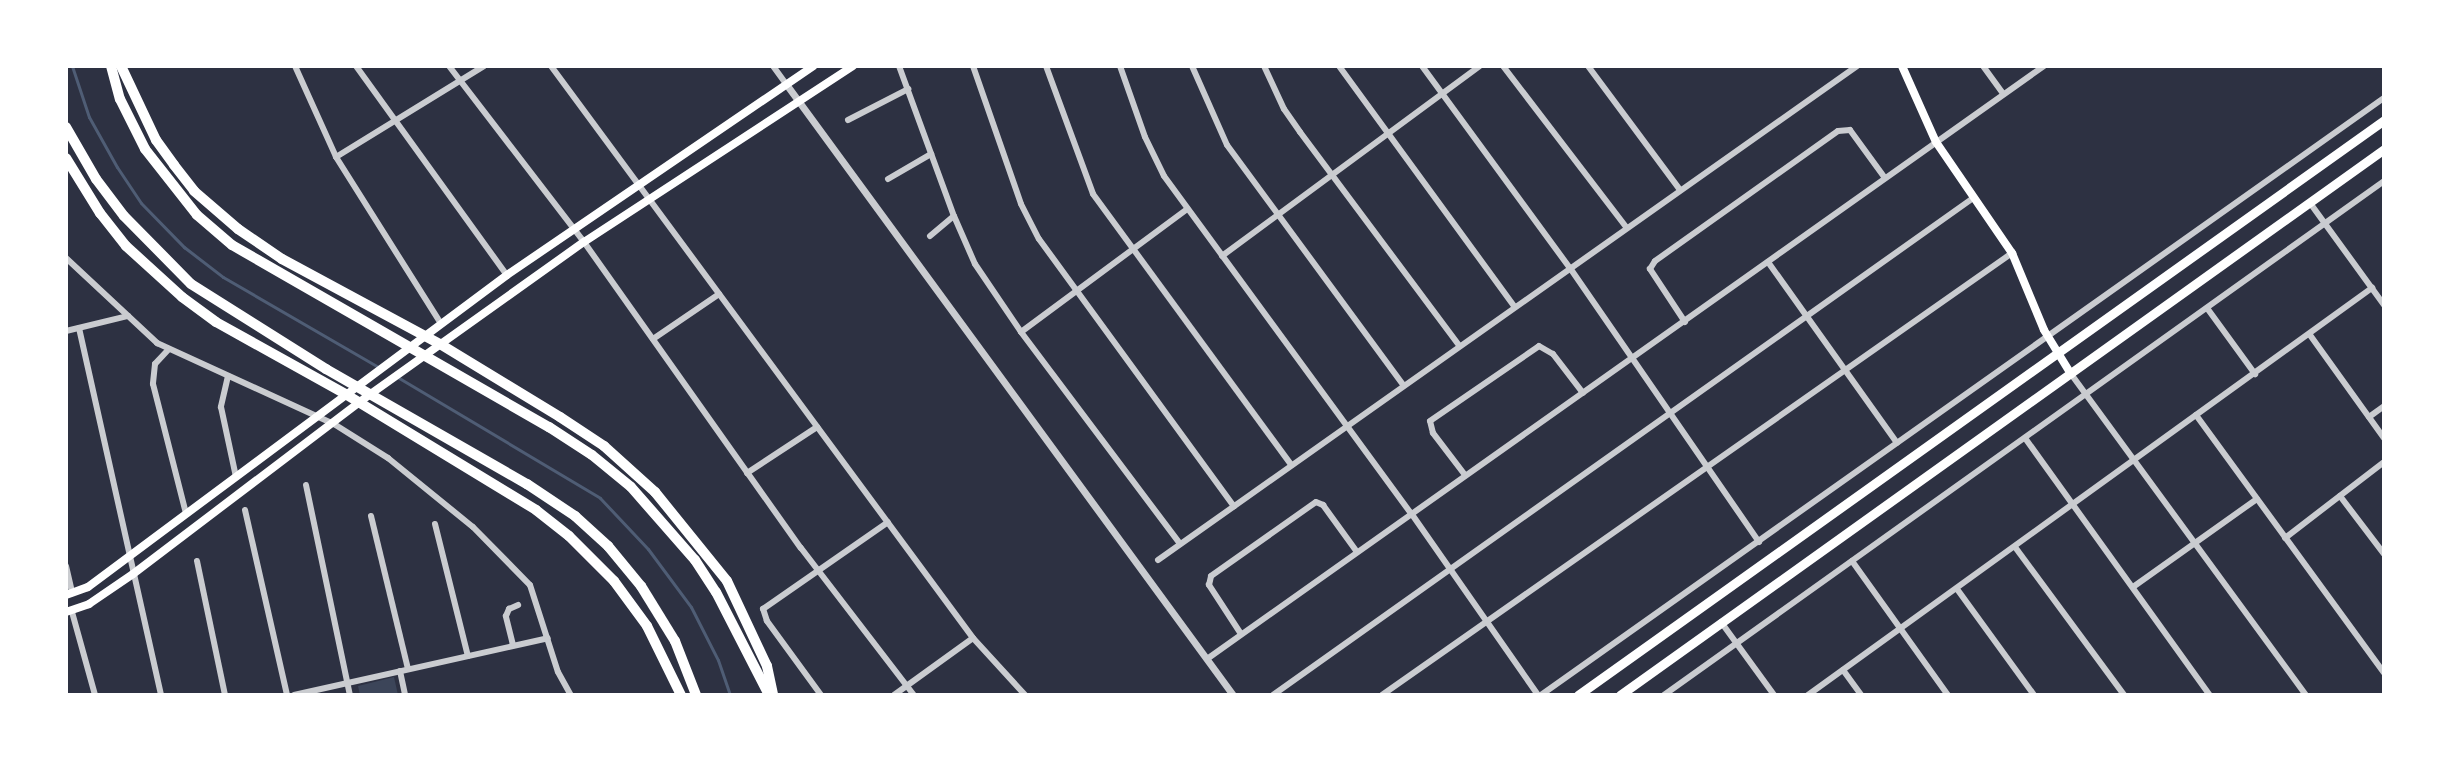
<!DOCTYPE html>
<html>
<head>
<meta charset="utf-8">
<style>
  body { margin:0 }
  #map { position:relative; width:2450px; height:761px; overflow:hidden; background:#2d3142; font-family:Ubuntu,sans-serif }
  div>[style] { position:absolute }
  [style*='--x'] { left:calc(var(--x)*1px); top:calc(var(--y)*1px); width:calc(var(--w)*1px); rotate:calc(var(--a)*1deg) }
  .green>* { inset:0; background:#3c4559 }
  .stream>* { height:3px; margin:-1.5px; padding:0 1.5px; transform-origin:1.5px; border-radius:1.5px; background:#4f5d75 }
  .minor>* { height:6px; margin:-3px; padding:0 3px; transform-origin:3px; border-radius:3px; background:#caccd0 }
  .tertiary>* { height:7px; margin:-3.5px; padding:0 3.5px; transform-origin:3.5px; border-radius:3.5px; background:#caccd0 }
  .secondary>* { height:8px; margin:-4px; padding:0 4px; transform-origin:4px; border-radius:4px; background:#fff }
  .primary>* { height:9px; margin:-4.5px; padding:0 4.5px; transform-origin:4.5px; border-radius:4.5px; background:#fff }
  .trunk>* { height:10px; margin:-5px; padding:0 5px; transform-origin:5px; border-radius:5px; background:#fff }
  span { translate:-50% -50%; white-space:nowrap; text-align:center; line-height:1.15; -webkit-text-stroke:8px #fff; paint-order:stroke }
  .frame { position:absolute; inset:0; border:68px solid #fff; pointer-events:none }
</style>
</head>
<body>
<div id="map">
  <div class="green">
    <div style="clip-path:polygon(394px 677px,398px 695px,360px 695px,358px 686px)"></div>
  </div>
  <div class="stream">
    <div style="--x:72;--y:66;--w:54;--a:71.6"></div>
    <div style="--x:89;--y:117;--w:57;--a:60.8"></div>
    <div style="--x:117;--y:167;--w:43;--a:56.3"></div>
    <div style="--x:141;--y:203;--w:62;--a:45.7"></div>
    <div style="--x:184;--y:247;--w:49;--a:37.6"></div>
    <div style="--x:223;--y:277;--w:179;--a:30.1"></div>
    <div style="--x:399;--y:378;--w:234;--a:30.8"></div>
    <div style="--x:600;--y:498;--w:70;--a:46.7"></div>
    <div style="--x:648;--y:549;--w:72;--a:53.4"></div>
    <div style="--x:691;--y:607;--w:59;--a:63"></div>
    <div style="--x:718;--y:660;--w:37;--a:71"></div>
  </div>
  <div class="minor">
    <div style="--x:295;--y:66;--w:100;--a:65.7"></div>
    <div style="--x:336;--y:157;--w:197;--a:57.8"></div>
    <div style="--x:356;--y:66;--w:258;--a:54.2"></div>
    <div style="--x:449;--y:66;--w:222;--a:52.5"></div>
    <div style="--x:584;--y:242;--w:375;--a:54.7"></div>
    <div style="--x:801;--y:548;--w:185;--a:52.5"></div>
    <div style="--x:551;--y:66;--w:711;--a:53.58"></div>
    <div style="--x:973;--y:638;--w:77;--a:47.6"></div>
    <div style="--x:773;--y:66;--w:22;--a:54"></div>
    <div style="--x:899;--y:66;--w:160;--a:69.9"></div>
    <div style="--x:954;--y:216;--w:52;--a:66.4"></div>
    <div style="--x:975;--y:264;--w:82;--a:55.9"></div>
    <div style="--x:1021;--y:332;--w:265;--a:53.1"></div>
    <div style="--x:973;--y:66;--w:146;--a:70.8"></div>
    <div style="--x:1021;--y:204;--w:39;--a:63"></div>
    <div style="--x:1039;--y:239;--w:331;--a:53.9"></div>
    <div style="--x:1046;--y:66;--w:136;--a:69.8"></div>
    <div style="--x:1093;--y:194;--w:336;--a:53.8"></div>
    <div style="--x:1120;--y:66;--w:75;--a:70.6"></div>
    <div style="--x:1145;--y:137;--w:43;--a:64"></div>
    <div style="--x:1164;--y:176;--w:418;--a:53.8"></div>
    <div style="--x:1411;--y:513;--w:222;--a:55.1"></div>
    <div style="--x:1192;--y:66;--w:86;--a:66.1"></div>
    <div style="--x:1227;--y:145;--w:298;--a:53.7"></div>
    <div style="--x:1264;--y:66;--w:47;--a:65.1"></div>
    <div style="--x:1284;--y:109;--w:28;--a:55"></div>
    <div style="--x:1300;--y:132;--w:266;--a:53.3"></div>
    <div style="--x:1339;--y:66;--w:297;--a:53.9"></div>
    <div style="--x:1422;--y:66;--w:250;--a:53.8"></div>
    <div style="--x:1570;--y:268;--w:333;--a:55.4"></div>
    <div style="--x:1503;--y:66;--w:203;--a:52.6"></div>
    <div style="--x:1588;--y:66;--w:154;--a:53.4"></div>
    <div style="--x:1983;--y:66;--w:34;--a:54"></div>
    <div style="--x:848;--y:120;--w:68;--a:-27.3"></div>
    <div style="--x:336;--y:157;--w:174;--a:-31.6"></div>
    <div style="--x:888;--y:179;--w:50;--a:-30.2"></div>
    <div style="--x:2310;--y:203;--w:126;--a:54"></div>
    <div style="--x:930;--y:236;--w:31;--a:-40"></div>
    <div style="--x:1222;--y:256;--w:320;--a:-36.4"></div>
    <div style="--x:66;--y:258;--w:125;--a:43"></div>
    <div style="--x:157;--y:343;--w:195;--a:24.6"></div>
    <div style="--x:334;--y:424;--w:64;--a:32.2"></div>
    <div style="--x:388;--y:458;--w:109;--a:39.1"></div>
    <div style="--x:473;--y:527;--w:81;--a:45.5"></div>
    <div style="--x:530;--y:585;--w:91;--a:72.2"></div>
    <div style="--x:558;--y:672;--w:26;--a:61"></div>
    <div style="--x:1768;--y:262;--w:222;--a:54.5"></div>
    <div style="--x:2207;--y:308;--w:82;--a:54"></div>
    <div style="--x:1685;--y:322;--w:64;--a:-123.4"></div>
    <div style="--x:1650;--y:269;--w:9;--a:-58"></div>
    <div style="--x:1655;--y:261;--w:224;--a:-35.4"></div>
    <div style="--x:1838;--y:131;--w:12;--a:-5"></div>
    <div style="--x:1850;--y:130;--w:59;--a:53.9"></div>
    <div style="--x:79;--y:328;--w:376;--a:77.4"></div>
    <div style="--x:66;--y:331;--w:64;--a:-13.6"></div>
    <div style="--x:1021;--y:332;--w:207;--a:-36.5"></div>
    <div style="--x:2310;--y:335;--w:127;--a:54.3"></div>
    <div style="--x:653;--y:339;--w:80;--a:-34.3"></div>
    <div style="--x:168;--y:350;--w:19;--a:133"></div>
    <div style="--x:155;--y:364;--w:20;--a:96"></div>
    <div style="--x:153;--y:384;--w:133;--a:75.7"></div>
    <div style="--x:2071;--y:374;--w:398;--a:53.8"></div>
    <div style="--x:228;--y:376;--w:32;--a:103"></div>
    <div style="--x:221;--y:407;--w:72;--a:77.9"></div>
    <div style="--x:2196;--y:415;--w:319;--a:53.9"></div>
    <div style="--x:2369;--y:417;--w:19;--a:-36"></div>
    <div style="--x:2025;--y:438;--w:317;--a:54.3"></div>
    <div style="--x:747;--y:473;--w:84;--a:-33.3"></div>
    <div style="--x:1465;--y:475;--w:53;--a:-127.3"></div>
    <div style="--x:1433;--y:433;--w:12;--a:-104"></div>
    <div style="--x:1430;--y:421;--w:132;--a:-34.5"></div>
    <div style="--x:1539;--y:346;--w:16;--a:30"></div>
    <div style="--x:1553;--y:354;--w:49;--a:52.4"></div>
    <div style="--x:306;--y:485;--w:215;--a:78.2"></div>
    <div style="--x:2340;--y:496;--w:73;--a:52.8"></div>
    <div style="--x:245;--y:510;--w:190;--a:77.2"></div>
    <div style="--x:371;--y:516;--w:157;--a:76.4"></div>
    <div style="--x:435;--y:524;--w:136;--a:76"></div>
    <div style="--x:2285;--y:538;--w:125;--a:-37.5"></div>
    <div style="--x:2015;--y:547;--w:184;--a:53.6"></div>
    <div style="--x:1158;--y:560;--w:856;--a:-35.25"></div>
    <div style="--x:197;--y:561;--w:137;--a:78.2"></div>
    <div style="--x:1852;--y:561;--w:165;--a:54.4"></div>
    <div style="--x:66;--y:566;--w:28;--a:77"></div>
    <div style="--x:2133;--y:587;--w:152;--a:-35.4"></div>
    <div style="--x:1957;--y:589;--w:131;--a:54"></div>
    <div style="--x:72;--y:612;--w:86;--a:74.5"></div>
    <div style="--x:1721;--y:622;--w:90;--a:54"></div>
    <div style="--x:1241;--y:634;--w:59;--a:-123.1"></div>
    <div style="--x:1209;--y:585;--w:9;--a:-77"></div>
    <div style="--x:1211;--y:576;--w:128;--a:-35.2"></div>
    <div style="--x:1316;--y:502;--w:8;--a:23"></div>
    <div style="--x:1323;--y:505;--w:58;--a:54.1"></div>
    <div style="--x:513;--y:645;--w:30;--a:-104"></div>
    <div style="--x:506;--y:616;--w:8;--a:-67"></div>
    <div style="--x:509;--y:609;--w:10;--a:-24"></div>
    <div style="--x:1207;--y:659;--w:1026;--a:-35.32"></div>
    <div style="--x:1843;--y:670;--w:31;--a:54"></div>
    <div style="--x:400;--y:671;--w:25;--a:78"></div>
    <div style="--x:294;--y:695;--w:260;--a:-12.6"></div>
    <div style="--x:821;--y:695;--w:92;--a:-126.1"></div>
    <div style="--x:767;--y:621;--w:13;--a:-108"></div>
    <div style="--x:763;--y:609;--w:152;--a:-34.8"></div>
    <div style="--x:894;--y:695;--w:97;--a:-35.8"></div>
    <div style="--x:1273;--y:695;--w:858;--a:-35.37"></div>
    <div style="--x:1382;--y:695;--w:770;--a:-35.05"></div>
    <div style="--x:1541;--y:695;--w:1033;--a:-35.31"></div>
    <div style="--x:1664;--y:695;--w:885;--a:-35.52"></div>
    <div style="--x:1808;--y:695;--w:696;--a:-35.82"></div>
  </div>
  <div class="tertiary">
    <div style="--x:786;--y:84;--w:757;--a:53.81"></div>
  </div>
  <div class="secondary">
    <div style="--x:1902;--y:66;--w:83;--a:65.9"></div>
    <div style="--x:1936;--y:142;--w:135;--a:55.6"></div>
    <div style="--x:2012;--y:253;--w:83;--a:67.4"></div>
    <div style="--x:2044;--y:330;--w:52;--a:58.5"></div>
    <div style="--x:66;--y:595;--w:23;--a:-20"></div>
    <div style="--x:88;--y:587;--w:522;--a:-36.67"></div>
    <div style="--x:507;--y:275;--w:371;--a:-34.3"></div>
    <div style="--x:66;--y:612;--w:24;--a:-19"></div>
    <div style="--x:89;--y:604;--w:53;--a:-34.3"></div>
    <div style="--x:133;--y:574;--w:291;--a:-37.2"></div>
    <div style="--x:365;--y:398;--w:269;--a:-35.5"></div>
    <div style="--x:584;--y:242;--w:321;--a:-33.2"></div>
  </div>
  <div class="primary">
    <div style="--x:1578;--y:695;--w:990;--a:-35.5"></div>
    <div style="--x:1620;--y:695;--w:939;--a:-35.55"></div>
  </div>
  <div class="trunk">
    <div style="--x:111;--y:66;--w:34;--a:75"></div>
    <div style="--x:120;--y:99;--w:56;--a:63.4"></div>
    <div style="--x:145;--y:149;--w:84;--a:51.8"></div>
    <div style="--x:197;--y:215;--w:46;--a:40.6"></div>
    <div style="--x:232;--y:245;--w:366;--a:29.9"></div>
    <div style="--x:549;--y:427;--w:51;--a:33.1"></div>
    <div style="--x:592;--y:455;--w:50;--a:39.4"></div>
    <div style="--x:631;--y:487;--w:97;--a:48.8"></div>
    <div style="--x:695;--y:560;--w:38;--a:57"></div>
    <div style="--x:716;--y:592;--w:116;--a:62.8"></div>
    <div style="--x:121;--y:66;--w:82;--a:64.7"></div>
    <div style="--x:156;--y:140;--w:31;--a:54"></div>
    <div style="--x:174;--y:165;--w:33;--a:52"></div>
    <div style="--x:194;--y:191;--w:58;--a:40.8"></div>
    <div style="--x:238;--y:229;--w:53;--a:34.3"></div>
    <div style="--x:282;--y:259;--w:179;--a:28.3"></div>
    <div style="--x:440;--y:344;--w:140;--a:31.3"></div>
    <div style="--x:560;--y:417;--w:53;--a:33.4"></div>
    <div style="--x:604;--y:446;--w:69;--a:42"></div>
    <div style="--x:655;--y:492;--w:114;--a:51"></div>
    <div style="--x:727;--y:581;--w:94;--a:64.8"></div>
    <div style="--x:767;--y:666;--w:30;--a:78"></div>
    <div style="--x:66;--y:127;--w:60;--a:60"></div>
    <div style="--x:96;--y:179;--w:46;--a:52.9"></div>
    <div style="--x:124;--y:216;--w:95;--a:45.4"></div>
    <div style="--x:191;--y:284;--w:160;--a:32.2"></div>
    <div style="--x:326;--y:369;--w:232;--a:29.8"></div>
    <div style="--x:527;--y:484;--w:58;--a:33.7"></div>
    <div style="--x:575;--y:516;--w:45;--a:42.3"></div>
    <div style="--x:608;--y:546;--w:52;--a:50.5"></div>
    <div style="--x:641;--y:586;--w:65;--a:58.3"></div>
    <div style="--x:675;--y:641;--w:58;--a:68.7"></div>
    <div style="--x:66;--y:158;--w:65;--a:58.3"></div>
    <div style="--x:100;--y:213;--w:42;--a:51.8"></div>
    <div style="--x:126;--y:246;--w:76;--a:42.3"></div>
    <div style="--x:182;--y:297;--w:42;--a:36.3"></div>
    <div style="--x:216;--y:322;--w:150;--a:29.1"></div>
    <div style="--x:347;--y:395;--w:221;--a:31.3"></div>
    <div style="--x:536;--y:510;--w:42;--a:38.2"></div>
    <div style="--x:569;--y:536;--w:64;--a:45"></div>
    <div style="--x:614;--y:581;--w:56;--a:53.7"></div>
    <div style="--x:647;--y:626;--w:77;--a:63.8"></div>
  </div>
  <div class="frame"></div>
</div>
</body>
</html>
